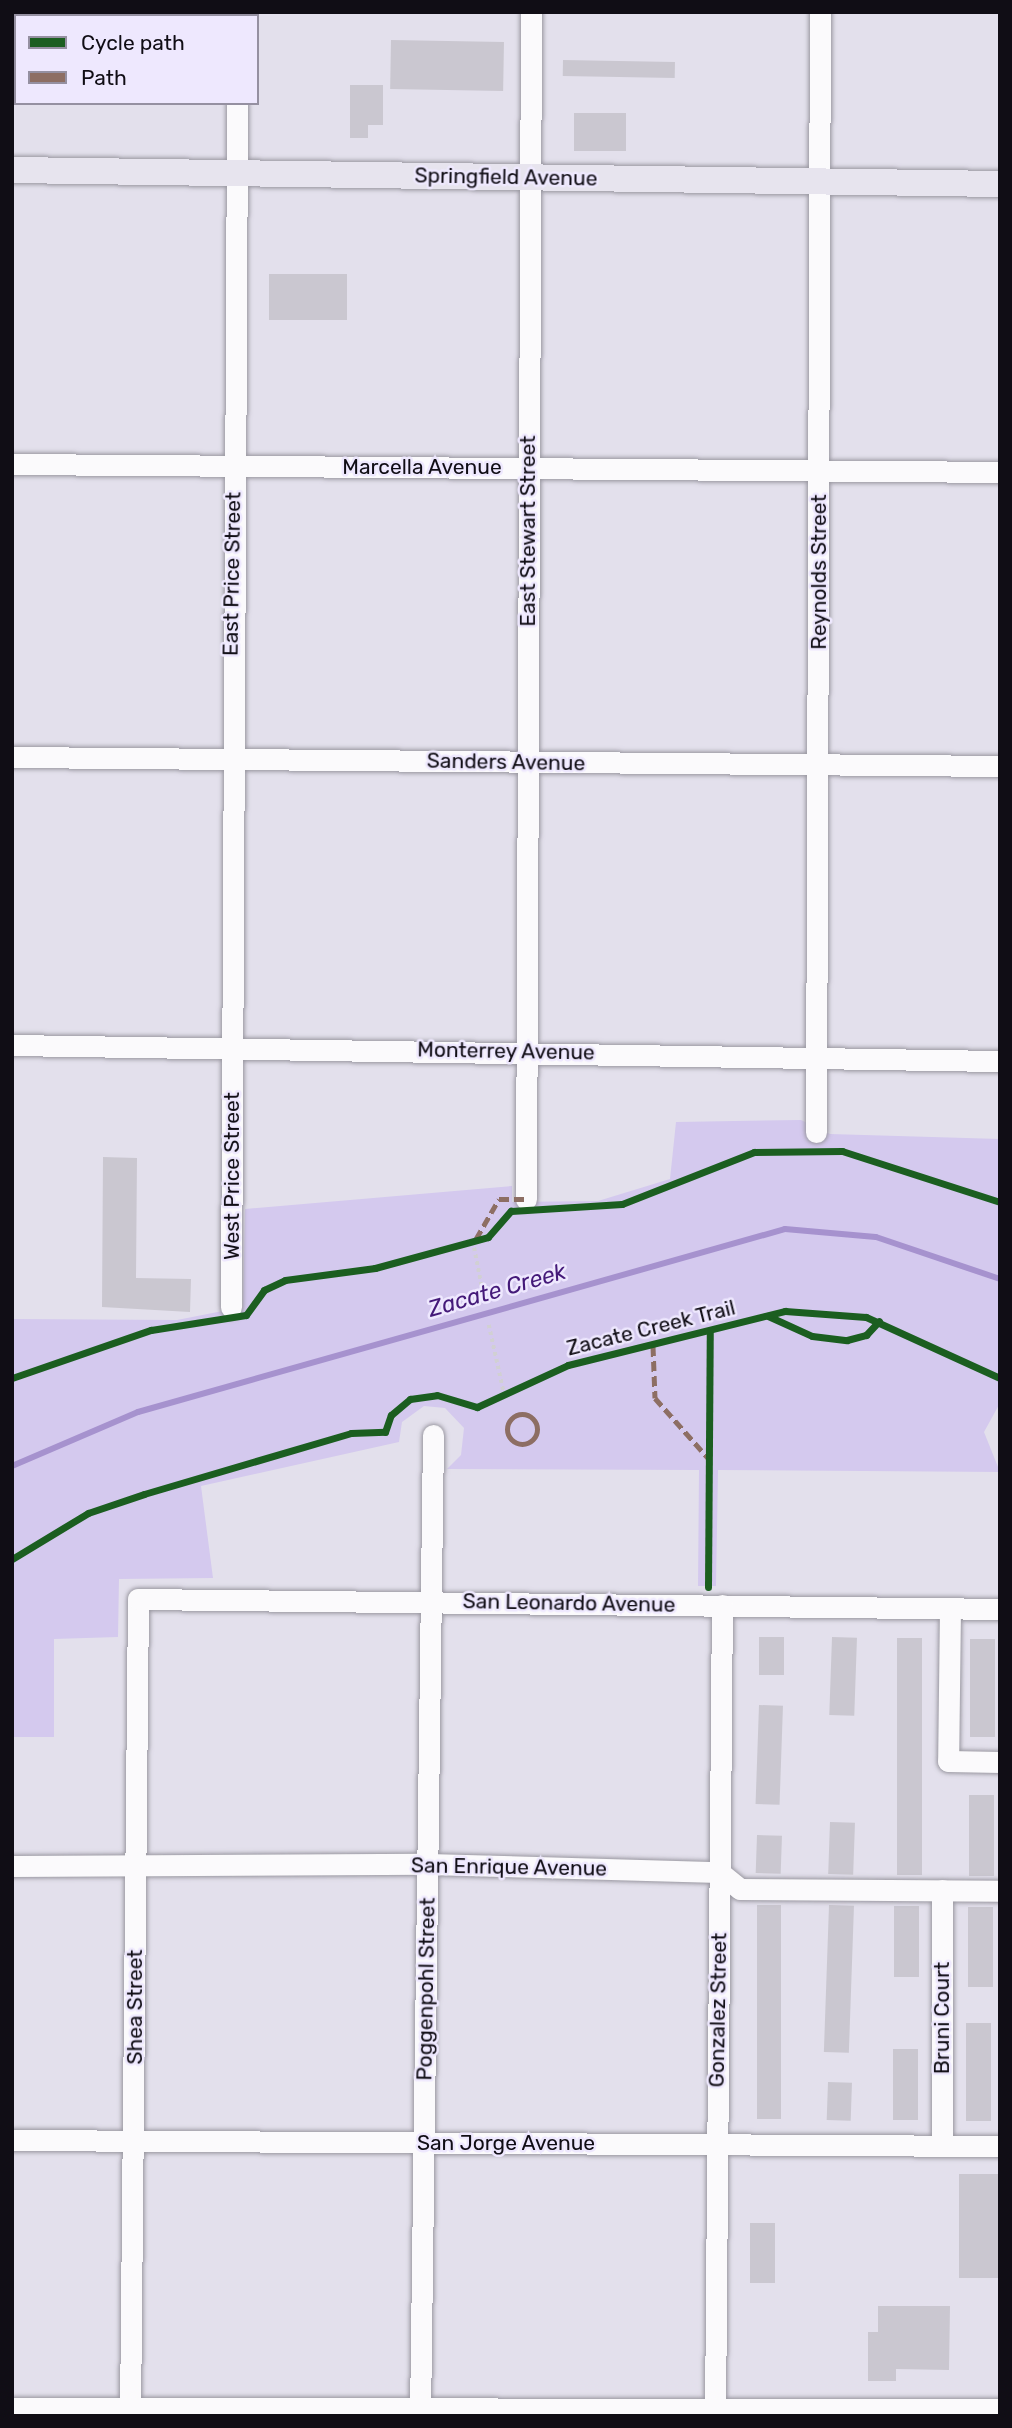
<!DOCTYPE html>
<html>
<head>
<meta charset="utf-8">
<style>
  body { margin:0 }
  #map { position:relative; width:1012px; height:2428px; overflow:hidden; background:#e3e0ec; font-family:Rubik,sans-serif }
  div>[style] { position:absolute }
  [style*='--x'] { left:calc(var(--x)*1px); top:calc(var(--y)*1px); width:calc(var(--w)*1px); rotate:calc(var(--a)*1deg) }
  .green>* { inset:0; background:#d4c9ee }
  .stream>* { height:6px; margin:-3px; padding:0 3px; transform-origin:3px; border-radius:3px; background:#a692ce }
  .building>* { inset:0; background:#cac7d0; transform-origin:0 0 }
  .path>* { height:3.5px; margin-top:-1.75px; transform-origin:0; background:repeating-linear-gradient(90deg,#d1d0d3 0 3.5px,transparent 0 7px) }
  .roads { filter:drop-shadow(0 0 2px #9a98a1) drop-shadow(0 0 2px #9a98a1) }
  .minor>* { height:21px; margin:-10.5px; padding:0 10.5px; transform-origin:10.5px; border-radius:10.5px; background:#fbfafc }
  .major>* { height:26px; margin:-13px; padding:0 13px; transform-origin:13px; border-radius:13px; background:#e7e4ee }
  .quiet>* { height:5px; margin-top:-2.5px; transform-origin:0; background:repeating-linear-gradient(90deg,#8d6e63 0 10px,transparent 0 15px) }
  .quiet>.ring { margin:-2.5px; padding:0; box-sizing:content-box; background:none; border:5px solid #8d6e63; border-radius:50% }
  .cycleway>* { height:7px; margin:-3.5px; padding:0 3.5px; transform-origin:3.5px; border-radius:3.5px; background:#1b5e20 }
  span { translate:-50% -50%; white-space:nowrap; text-align:center; line-height:1.15; -webkit-text-stroke:5px #eee8fe; paint-order:stroke }
  .street-label { font-size:21px; color:#100d15 }
  .water-label { font-size:23px; color:#441979; font-style:italic }
  .frame { position:absolute; inset:0; border:14px solid #100d15; pointer-events:none }
  .legend { position:absolute; left:14px; top:14px; width:245px; height:91px; box-sizing:border-box; background:#eee8fe; border:2px solid #9590a1; margin:0; padding:9px 12px; list-style:none; font-size:21px; color:#100d15 }
  .legend li { display:flex; align-items:center; gap:14px; height:35px }
  .legend b { width:35px; border:2px solid #9590a1 }
</style>
</head>
<body>
<div id="map">
  <div class="green">
    <div style="clip-path:polygon(801px 1120px,830px 1134px,1000px 1139px,1000px 1403px,984px 1432px,1000px 1472px,718px 1470px,716px 1586px,698px 1586px,699px 1470px,447px 1469px,461px 1455px,464px 1428px,445px 1408px,424px 1406px,402px 1422px,399px 1442px,201px 1486px,213px 1578px,119px 1579px,118px 1637px,54px 1639px,54px 1737px,12px 1737px,12px 1319px,177px 1320px,243px 1307px,245px 1209px,512px 1186px,512px 1202px,598px 1201px,670px 1179px,676px 1122px)"></div>
  </div>
  <div class="stream">
    <div style="--x:12;--y:1466;--w:137;--a:-23.2"></div>
    <div style="--x:138;--y:1412;--w:672;--a:-15.79"></div>
    <div style="--x:785;--y:1229;--w:91;--a:5"></div>
    <div style="--x:876;--y:1237;--w:131;--a:18.7"></div>
  </div>
  <div class="building">
    <div style="left:391px;top:40px;width:113px;height:49px;rotate:1deg"></div>
    <div style="left:563px;top:60px;width:112px;height:16px;rotate:1deg"></div>
    <div style="clip-path:polygon(350px 85px,383px 85px,383px 125px,368px 125px,368px 138px,350px 138px)"></div>
    <div style="left:574px;top:113px;width:52px;height:38px"></div>
    <div style="left:269px;top:274px;width:78px;height:46px"></div>
    <div style="clip-path:polygon(103px 1157px,137px 1158px,136px 1278px,191px 1279px,190px 1312px,102px 1307px)"></div>
    <div style="left:759px;top:1637px;width:25px;height:38px"></div>
    <div style="left:832px;top:1637px;width:25px;height:78px;rotate:2deg"></div>
    <div style="left:897px;top:1638px;width:25px;height:237px"></div>
    <div style="left:970px;top:1639px;width:25px;height:98px"></div>
    <div style="left:759px;top:1705px;width:24px;height:99px;rotate:2deg"></div>
    <div style="left:969px;top:1795px;width:25px;height:81px"></div>
    <div style="left:830px;top:1822px;width:25px;height:52px;rotate:2deg"></div>
    <div style="left:757px;top:1835px;width:25px;height:38px;rotate:2deg"></div>
    <div style="left:757px;top:1905px;width:24px;height:214px"></div>
    <div style="left:829px;top:1905px;width:25px;height:147px;rotate:2deg"></div>
    <div style="left:894px;top:1906px;width:25px;height:71px"></div>
    <div style="left:968px;top:1907px;width:25px;height:80px"></div>
    <div style="left:966px;top:2023px;width:25px;height:98px"></div>
    <div style="left:893px;top:2049px;width:25px;height:71px"></div>
    <div style="left:828px;top:2082px;width:24px;height:38px;rotate:2deg"></div>
    <div style="left:959px;top:2174px;width:41px;height:104px"></div>
    <div style="left:750px;top:2223px;width:25px;height:60px"></div>
    <div style="clip-path:polygon(878px 2306px,950px 2306px,949px 2370px,896px 2369px,896px 2381px,868px 2381px,868px 2332px,878px 2332px)"></div>
  </div>
  <div class="path">
    <div style="--x:473;--y:1241;--w:62;--a:78.9"></div>
    <div style="--x:489;--y:1325;--w:70;--a:77.6"></div>
  </div>
  <div class="roads">
    <div class="minor">
      <div style="--x:237;--y:16;--w:4;--a:-90"></div>
      <div style="--x:12;--y:464;--w:988;--a:0.46"></div>
      <div style="--x:12;--y:757;--w:988;--a:0.52"></div>
      <div style="--x:12;--y:1045;--w:988;--a:0.93"></div>
      <div style="--x:816;--y:1132;--w:1120;--a:-89.8"></div>
      <div style="--x:526;--y:1199;--w:1187;--a:-89.76"></div>
      <div style="--x:231;--y:1307;--w:1204;--a:-89.71"></div>
      <div style="--x:950;--y:1608;--w:153;--a:90.7"></div>
      <div style="--x:948;--y:1761;--w:52;--a:1.1"></div>
      <div style="--x:12;--y:1866;--w:416;--a:-0.3"></div>
      <div style="--x:428;--y:1864;--w:291;--a:1.6"></div>
      <div style="--x:719;--y:1872;--w:27;--a:39"></div>
      <div style="--x:740;--y:1889;--w:260;--a:0.4"></div>
      <div style="--x:12;--y:2140;--w:988;--a:0.35"></div>
      <div style="--x:942;--y:2145;--w:255;--a:-90"></div>
      <div style="--x:12;--y:2408;--w:988;--a:0.06"></div>
      <div style="--x:130;--y:2416;--w:817;--a:-89.44"></div>
      <div style="--x:138;--y:1599;--w:862;--a:0.66"></div>
      <div style="--x:420;--y:2416;--w:981;--a:-89.24"></div>
      <div style="--x:715;--y:2416;--w:811;--a:-89.51"></div>
    </div>
    <div class="major">
      <div style="--x:12;--y:170;--w:988;--a:0.81"></div>
    </div>
  </div>
  <div class="quiet">
    <div style="--x:476;--y:1239;--w:46;--a:-60.1"></div>
    <div style="--x:499;--y:1199;--w:27;--a:0"></div>
    <div style="--x:653;--y:1346;--w:52;--a:87.8"></div>
    <div style="--x:655;--y:1398;--w:81;--a:48.5"></div>
    <div class="ring" style="left:507px;top:1414px;width:25px;height:25px"></div>
  </div>
  <div class="cycleway">
    <div style="--x:768;--y:1316;--w:48;--a:24.4"></div>
    <div style="--x:812;--y:1336;--w:35;--a:7"></div>
    <div style="--x:847;--y:1340;--w:20;--a:-15"></div>
    <div style="--x:866;--y:1335;--w:19;--a:-47"></div>
    <div style="--x:12;--y:1378;--w:147;--a:-19.1"></div>
    <div style="--x:151;--y:1330;--w:96;--a:-9"></div>
    <div style="--x:246;--y:1315;--w:31;--a:-54"></div>
    <div style="--x:264;--y:1290;--w:23;--a:-25"></div>
    <div style="--x:285;--y:1280;--w:91;--a:-7.6"></div>
    <div style="--x:375;--y:1268;--w:117;--a:-15.3"></div>
    <div style="--x:488;--y:1237;--w:35;--a:-49"></div>
    <div style="--x:511;--y:1211;--w:111;--a:-3.6"></div>
    <div style="--x:622;--y:1204;--w:142;--a:-21.5"></div>
    <div style="--x:754;--y:1152;--w:88;--a:-0.7"></div>
    <div style="--x:842;--y:1151;--w:166;--a:17.9"></div>
    <div style="--x:12;--y:1559;--w:89;--a:-31.2"></div>
    <div style="--x:88;--y:1513;--w:59;--a:-18.7"></div>
    <div style="--x:144;--y:1494;--w:216;--a:-16.4"></div>
    <div style="--x:351;--y:1433;--w:34;--a:-2"></div>
    <div style="--x:385;--y:1432;--w:18;--a:-71"></div>
    <div style="--x:391;--y:1415;--w:25;--a:-40"></div>
    <div style="--x:410;--y:1399;--w:27;--a:-8"></div>
    <div style="--x:437;--y:1395;--w:42;--a:16.7"></div>
    <div style="--x:477;--y:1407;--w:100;--a:-24.8"></div>
    <div style="--x:568;--y:1365;--w:224;--a:-14"></div>
    <div style="--x:785;--y:1311;--w:81;--a:4.2"></div>
    <div style="--x:866;--y:1317;--w:147;--a:24.5"></div>
    <div style="--x:708;--y:1587;--w:256;--a:-89.6"></div>
  </div>
  <div class="street-label">
    <span style="left:506px;top:177px;rotate:1deg">Springfield Avenue</span>
    <span style="left:422px;top:467px">Marcella Avenue</span>
    <span style="left:528px;top:531px;rotate:-90deg">East Stewart Street</span>
    <span style="left:819px;top:572px;rotate:-90deg">Reynolds Street</span>
    <span style="left:232px;top:574px;rotate:-89deg">East Price Street</span>
    <span style="left:506px;top:762px;rotate:1deg">Sanders Avenue</span>
    <span style="left:506px;top:1051px;rotate:1deg">Monterrey Avenue</span>
    <span style="left:232px;top:1176px;rotate:-90deg">West Price Street</span>
    <span style="left:651px;top:1328px;rotate:-14deg">Zacate Creek Trail</span>
    <span style="left:569px;top:1603px;rotate:1deg">San Leonardo Avenue</span>
    <span style="left:509px;top:1867px;rotate:1deg">San Enrique Avenue</span>
    <span style="left:426px;top:1989px;rotate:-89deg">Poggenpohl Street</span>
    <span style="left:135px;top:2007px;rotate:-90deg">Shea Street</span>
    <span style="left:718px;top:2010px;rotate:-89deg">Gonzalez Street</span>
    <span style="left:942px;top:2018px;rotate:-90deg">Bruni Court</span>
    <span style="left:506px;top:2143px">San Jorge Avenue</span>
  </div>
  <div class="water-label">
    <span style="left:497px;top:1290px;rotate:-16deg">Zacate Creek</span>
  </div>
  <div class="frame"></div>
  <ul class="legend">
  <li><b style="height:9px;background:#1b5e20"></b>Cycle path</li>
  <li><b style="height:9px;background:#8d6e63"></b>Path</li>
  </ul>
</div>
</body>
</html>
